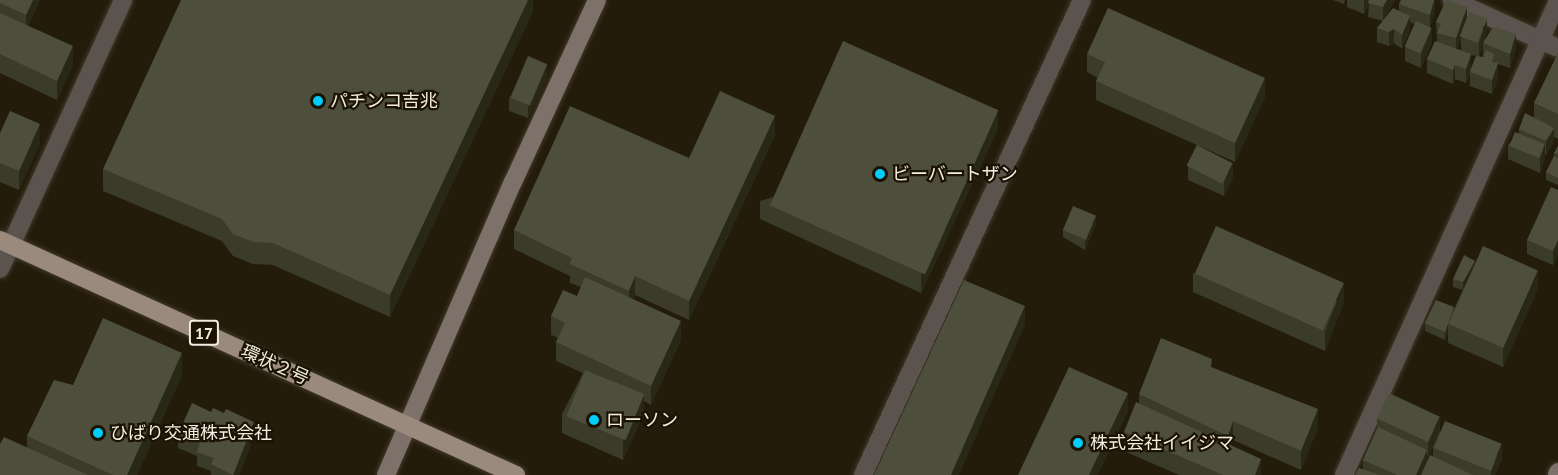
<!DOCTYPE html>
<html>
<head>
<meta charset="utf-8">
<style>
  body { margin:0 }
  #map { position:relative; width:1558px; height:475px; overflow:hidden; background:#241c0b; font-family:"PT Sans","Noto Sans JP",sans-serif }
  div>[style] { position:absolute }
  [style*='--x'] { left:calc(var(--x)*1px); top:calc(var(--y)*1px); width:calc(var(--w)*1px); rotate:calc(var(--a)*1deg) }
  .roads { filter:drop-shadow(0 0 2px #413929) drop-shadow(0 0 2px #413929) }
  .street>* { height:18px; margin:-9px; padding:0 9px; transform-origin:9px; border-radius:9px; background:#5b534d }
  .secondary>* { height:18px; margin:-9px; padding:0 9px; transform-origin:9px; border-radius:9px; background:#7e7169 }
  .primary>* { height:18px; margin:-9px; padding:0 9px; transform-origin:9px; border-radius:9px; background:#9a897d }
  .wall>* { inset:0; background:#3b3b29 }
  .shaded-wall>* { inset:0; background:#292715 }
  .building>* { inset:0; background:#4e4e3d; transform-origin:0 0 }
  .dots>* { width:16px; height:16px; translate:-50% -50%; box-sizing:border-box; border:3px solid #1b1203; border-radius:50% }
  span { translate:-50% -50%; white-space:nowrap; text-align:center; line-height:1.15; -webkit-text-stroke:4.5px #1b1203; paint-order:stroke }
  .shield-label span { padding:2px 4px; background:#1b1203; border:2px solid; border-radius:4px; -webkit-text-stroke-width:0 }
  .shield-label { font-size:16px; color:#f2ede2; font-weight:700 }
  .poi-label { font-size:18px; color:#f2ede2 }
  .left { translate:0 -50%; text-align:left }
  .street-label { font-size:18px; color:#f2ede2 }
</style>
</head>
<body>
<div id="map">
  <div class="roads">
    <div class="street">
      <div style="--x:1452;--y:0;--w:116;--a:24.4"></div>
      <div style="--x:0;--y:269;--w:296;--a:-65.4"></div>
      <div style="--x:863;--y:475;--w:523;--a:-65.25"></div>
      <div style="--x:1344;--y:475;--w:520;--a:-65.7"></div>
    </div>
    <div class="secondary">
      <div style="--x:386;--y:475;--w:319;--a:-66.6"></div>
      <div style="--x:513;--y:182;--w:200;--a:-65.2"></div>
      <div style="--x:1557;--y:475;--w:3;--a:-72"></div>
    </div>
    <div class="primary">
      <div style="--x:0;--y:240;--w:567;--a:24.49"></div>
    </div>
  </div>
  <div class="wall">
    <div style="clip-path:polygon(0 0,40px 0,28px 26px,73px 65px,57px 100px,0 73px)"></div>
    <div style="clip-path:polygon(533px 0,533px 11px,390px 317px,273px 265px,253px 264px,233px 256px,222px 241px,103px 191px,103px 169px)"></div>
    <div style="clip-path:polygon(1333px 0,1345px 0,1344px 4px)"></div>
    <div style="clip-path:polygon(1347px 0,1395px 0,1383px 21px,1368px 17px,1369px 2px,1364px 14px,1347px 7px)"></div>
    <div style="clip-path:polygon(1435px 0,1435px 8px,1430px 27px,1432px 42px,1421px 68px,1405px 61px,1405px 47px,1414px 24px,1410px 22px,1410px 30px,1402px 49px,1394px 43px,1389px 46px,1377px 42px,1377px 28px,1399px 11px,1399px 4px)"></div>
    <div style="clip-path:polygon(evenodd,1467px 19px,1487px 33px,1484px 43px,1516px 48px,1510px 68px,1498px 64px,1498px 78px,1492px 94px,1470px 86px,1470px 73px,1466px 83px,1455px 79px,1453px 84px,1427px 73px,1427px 59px,1437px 41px,1436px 22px,1467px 19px,1461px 39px,1461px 50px,1457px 49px,1461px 39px,1467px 19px,1483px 44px,1483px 57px,1479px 57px,1483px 44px,1467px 19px,1471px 55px,1476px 56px,1471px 68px,1471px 55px)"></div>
    <div style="clip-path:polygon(1558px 53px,1558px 139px,1554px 137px,1554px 142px,1546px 155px,1545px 154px,1545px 158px,1540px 173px,1508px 159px,1508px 145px,1519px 133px,1519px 129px,1534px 118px,1534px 103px)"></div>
    <div style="clip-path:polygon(1087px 54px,1265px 97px,1235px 162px,1197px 145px,1233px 177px,1224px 196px,1188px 180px,1188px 166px,1197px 145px,1096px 100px,1096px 81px,1098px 78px,1087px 72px)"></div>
    <div style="clip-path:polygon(547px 78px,528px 118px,509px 111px,509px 97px)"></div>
    <div style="clip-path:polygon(998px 129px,921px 293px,760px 219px,760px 201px)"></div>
    <div style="clip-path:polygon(0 133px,40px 143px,19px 190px,0 182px)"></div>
    <div style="clip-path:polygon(775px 135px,689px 320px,635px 295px,633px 299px,681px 340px,651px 405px,644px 401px,644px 413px,623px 460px,562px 433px,562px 414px,583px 373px,556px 361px,556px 342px,558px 338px,551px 335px,551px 316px,577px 296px,581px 287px,570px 283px,570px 276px,514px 249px,514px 230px,689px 158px)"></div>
    <div style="clip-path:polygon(1558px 146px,1558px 185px,1546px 180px,1546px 172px,1554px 156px,1554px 153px)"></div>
    <div style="clip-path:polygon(1558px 190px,1558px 254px,1553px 265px,1527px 254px,1527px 240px)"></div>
    <div style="clip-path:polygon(1096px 223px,1085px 250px,1063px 237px,1063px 230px)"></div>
    <div style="clip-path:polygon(1475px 263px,1538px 289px,1503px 367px,1448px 343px,1448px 332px,1445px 340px,1425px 331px,1425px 323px,1454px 309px,1463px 290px,1453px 287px,1453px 279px)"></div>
    <div style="clip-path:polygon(1193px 273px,1344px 302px,1325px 351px,1193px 292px)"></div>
    <div style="clip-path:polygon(1212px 368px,1318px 428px,1301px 470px,1233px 440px,1231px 445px,1261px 475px,1179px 475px,1124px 451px,1124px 432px,1139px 404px,1139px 394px)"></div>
    <div style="clip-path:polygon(182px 375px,137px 475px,0 475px,27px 447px,27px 436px,73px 385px)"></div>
    <div style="clip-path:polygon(211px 412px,254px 436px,239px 475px,211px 475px,211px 471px,197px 466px,197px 456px,178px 448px,178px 434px)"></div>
    <div style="clip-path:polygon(evenodd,1377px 418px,1440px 431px,1502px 458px,1495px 475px,1355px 475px,1363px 469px,1363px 460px,1377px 428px,1377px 418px,1433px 447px,1433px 456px,1427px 462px,1427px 456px,1428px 457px,1433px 447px)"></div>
  </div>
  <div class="shaded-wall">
    <div style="clip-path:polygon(33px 0,40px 0,26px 30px,26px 15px)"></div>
    <div style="clip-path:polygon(528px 0,533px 0,533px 11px,390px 317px,390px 295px)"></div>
    <div style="clip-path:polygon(1364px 0,1369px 0,1364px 14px)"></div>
    <div style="clip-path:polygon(1387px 0,1395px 0,1383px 21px,1383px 7px)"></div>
    <div style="clip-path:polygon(1434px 0,1435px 0,1435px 8px,1430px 29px,1430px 15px)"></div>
    <div style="clip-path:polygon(1467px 7px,1467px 21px,1456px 52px,1456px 38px)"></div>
    <div style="clip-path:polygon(1410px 16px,1410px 30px,1402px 49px,1402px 35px)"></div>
    <div style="clip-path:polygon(1487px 19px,1487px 33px,1479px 57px,1479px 43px)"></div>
    <div style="clip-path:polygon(1432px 28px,1432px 42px,1421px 68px,1421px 54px)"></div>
    <div style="clip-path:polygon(1394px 29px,1394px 43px,1389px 46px,1389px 32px)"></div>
    <div style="clip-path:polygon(1516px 34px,1516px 48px,1510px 68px,1510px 54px)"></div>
    <div style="clip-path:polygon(73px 46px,73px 65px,57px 100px,57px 81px)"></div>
    <div style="clip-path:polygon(1471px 54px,1471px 68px,1466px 83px,1466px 69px)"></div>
    <div style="clip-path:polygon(1498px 63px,1498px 78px,1492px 94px,1492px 80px)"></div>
    <div style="clip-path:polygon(547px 64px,547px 78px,528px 118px,528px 104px)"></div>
    <div style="clip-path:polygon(1455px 65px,1455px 79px,1453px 84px,1453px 70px)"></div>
    <div style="clip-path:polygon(1265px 78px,1265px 97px,1235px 162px,1235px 143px)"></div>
    <div style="clip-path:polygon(998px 110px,998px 129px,921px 293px,921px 274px)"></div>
    <div style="clip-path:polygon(775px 116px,775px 135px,689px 320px,689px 301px)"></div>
    <div style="clip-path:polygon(40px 124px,40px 143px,19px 190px,19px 171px)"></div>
    <div style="clip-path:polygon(1554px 128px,1554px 142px,1546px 155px,1546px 141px)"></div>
    <div style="clip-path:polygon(1545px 144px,1545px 158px,1540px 173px,1540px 159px)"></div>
    <div style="clip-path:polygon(1233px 163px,1233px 177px,1224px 196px,1224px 182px)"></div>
    <div style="clip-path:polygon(1096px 216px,1096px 223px,1085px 250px,1085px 242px)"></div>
    <div style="clip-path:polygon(1558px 240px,1558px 254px,1553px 265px,1553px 251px)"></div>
    <div style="clip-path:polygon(1475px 261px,1475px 268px,1463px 290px,1463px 282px)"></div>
    <div style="clip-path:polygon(1538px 271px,1538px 289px,1503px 367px,1503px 348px)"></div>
    <div style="clip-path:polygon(635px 276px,635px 295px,629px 310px,629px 291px)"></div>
    <div style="clip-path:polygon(1344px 283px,1344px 302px,1325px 351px,1325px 332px)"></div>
    <div style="clip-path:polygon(1025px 306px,1025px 325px,959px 475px,951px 475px)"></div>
    <div style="clip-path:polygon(681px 321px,681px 340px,651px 405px,651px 386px)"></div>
    <div style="clip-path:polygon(1448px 325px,1448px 332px,1445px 340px,1445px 332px)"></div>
    <div style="clip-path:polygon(182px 353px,182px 375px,137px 475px,127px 475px)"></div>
    <div style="clip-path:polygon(1128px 393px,1128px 412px,1098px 475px,1089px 475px)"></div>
    <div style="clip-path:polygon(644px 394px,644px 413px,623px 460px,623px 441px)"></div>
    <div style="clip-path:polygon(1318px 409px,1318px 428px,1301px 470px,1301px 451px)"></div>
    <div style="clip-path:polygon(1440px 417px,1440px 431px,1428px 457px,1428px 443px)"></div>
    <div style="clip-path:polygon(1233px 421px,1233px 440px,1228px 455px,1228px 436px)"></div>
    <div style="clip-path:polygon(254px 422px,254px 436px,239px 475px,233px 475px)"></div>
    <div style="clip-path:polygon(1502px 444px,1502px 458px,1495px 475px,1491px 475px,1491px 472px)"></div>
    <div style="clip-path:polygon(1427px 450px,1427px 465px,1423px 475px,1416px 475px)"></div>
    <div style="clip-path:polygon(1261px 459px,1261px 475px,1255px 475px)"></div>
  </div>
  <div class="building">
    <div style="clip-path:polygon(0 0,33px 0,26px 15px,0 3px)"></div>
    <div style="clip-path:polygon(181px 0,528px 0,390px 295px,273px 243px,253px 242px,233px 234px,222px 219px,103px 169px)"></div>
    <div style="clip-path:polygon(1369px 0,1387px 0,1383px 7px,1368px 3px)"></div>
    <div style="clip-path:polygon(1401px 0,1434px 0,1430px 15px,1399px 4px)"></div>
    <div style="clip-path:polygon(1446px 0,1467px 7px,1456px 38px,1437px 33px,1441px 24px,1436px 22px)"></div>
    <div style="clip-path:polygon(1108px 8px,1265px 78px,1235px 143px,1096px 81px,1105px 62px,1087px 54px)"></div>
    <div style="clip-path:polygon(1393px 8px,1410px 16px,1402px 35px,1394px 29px,1389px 32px,1377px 28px)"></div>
    <div style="left:1469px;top:12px;width:19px;height:26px;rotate:21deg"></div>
    <div style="clip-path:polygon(0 13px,73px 46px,57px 81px,0 54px)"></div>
    <div style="left:1416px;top:21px;width:17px;height:28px;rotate:24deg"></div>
    <div style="clip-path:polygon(1493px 27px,1516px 34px,1510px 54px,1483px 43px)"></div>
    <div style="left:843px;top:41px;width:170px;height:180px;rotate:24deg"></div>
    <div style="clip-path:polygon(1435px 41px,1471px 54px,1466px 69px,1455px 65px,1453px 70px,1427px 59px)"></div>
    <div style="clip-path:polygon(1486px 50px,1494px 54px,1492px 62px,1498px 63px,1492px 80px,1470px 72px,1476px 56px,1483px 57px)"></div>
    <div style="clip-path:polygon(1558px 53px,1558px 114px,1534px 103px)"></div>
    <div style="left:528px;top:56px;width:21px;height:45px;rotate:23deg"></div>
    <div style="clip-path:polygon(720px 91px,775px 116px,689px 301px,635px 276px,629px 291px,570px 264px,572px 258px,514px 230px,570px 106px,689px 158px)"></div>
    <div style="clip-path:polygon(10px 111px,40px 124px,19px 171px,0 163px,0 133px)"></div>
    <div style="clip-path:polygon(1525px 113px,1554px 128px,1546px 141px,1519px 129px)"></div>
    <div style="left:1515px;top:132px;width:32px;height:15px;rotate:22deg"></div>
    <div style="left:1197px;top:145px;width:40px;height:23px;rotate:27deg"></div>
    <div style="clip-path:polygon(1558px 146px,1558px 154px,1554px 153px)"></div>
    <div style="clip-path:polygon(1554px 156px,1558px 158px,1558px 178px,1546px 172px)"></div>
    <div style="clip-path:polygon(1551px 187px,1558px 190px,1558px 240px,1553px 251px,1527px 240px)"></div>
    <div style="left:1073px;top:206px;width:25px;height:26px;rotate:23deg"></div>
    <div style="left:1216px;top:226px;width:140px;height:52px;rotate:24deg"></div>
    <div style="left:1483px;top:246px;width:60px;height:85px;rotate:24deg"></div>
    <div style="clip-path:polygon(1464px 255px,1475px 261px,1463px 282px,1453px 279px)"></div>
    <div style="clip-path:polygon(585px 277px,681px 321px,651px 386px,556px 342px,565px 323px,551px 316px,563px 290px,577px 296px)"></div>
    <div style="clip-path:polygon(964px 280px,1025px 306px,951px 475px,874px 475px)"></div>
    <div style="clip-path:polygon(1436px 300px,1454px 307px,1445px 332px,1425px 323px)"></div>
    <div style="clip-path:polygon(103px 318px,182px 353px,127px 475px,113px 475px,27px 436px,54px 380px,73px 385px)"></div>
    <div style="clip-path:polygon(1161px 338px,1212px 359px,1211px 367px,1318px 409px,1301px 451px,1233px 421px,1228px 436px,1139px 394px)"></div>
    <div style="clip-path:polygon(1069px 367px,1128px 393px,1089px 475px,1018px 475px)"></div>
    <div style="left:585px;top:370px;width:64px;height:50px;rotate:22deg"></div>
    <div style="left:1389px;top:393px;width:56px;height:28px;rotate:25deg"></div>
    <div style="clip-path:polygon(1136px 402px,1261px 459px,1255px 475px,1223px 475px,1124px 432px)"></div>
    <div style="clip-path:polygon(192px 403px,211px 412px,213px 408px,224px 413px,226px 409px,254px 422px,233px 475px,211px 464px,214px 458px,197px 452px,200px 443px,178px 434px)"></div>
    <div style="left:1445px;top:421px;width:61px;height:29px;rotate:22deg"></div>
    <div style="clip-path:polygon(1378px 427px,1427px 450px,1416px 475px,1397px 475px,1363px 460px)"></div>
    <div style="clip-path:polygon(4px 437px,88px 475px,0 475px,0 444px)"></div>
    <div style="clip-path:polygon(1430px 455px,1473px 475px,1421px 475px)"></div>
    <div style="clip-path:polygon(1359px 468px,1380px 475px,1355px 475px)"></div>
  </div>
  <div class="dots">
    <div style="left:318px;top:101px;background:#00cbf9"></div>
    <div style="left:880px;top:174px;background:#00cbf9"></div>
    <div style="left:594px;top:420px;background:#00cbf9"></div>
    <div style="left:98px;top:433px;background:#00cbf9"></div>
    <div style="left:1078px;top:443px;background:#00cbf9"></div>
  </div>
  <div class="shield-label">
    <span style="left:204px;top:333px">17</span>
  </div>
  <div class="poi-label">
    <span class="left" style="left:330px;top:101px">パチンコ吉兆</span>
    <span class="left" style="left:892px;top:174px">ビーバートザン</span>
    <span class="left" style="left:606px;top:420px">ローソン</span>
    <span class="left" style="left:110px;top:433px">ひばり交通株式会社</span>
    <span class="left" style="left:1090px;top:443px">株式会社イイジマ</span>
  </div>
  <div class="street-label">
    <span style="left:275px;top:365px;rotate:24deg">環状２号</span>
  </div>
</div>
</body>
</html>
